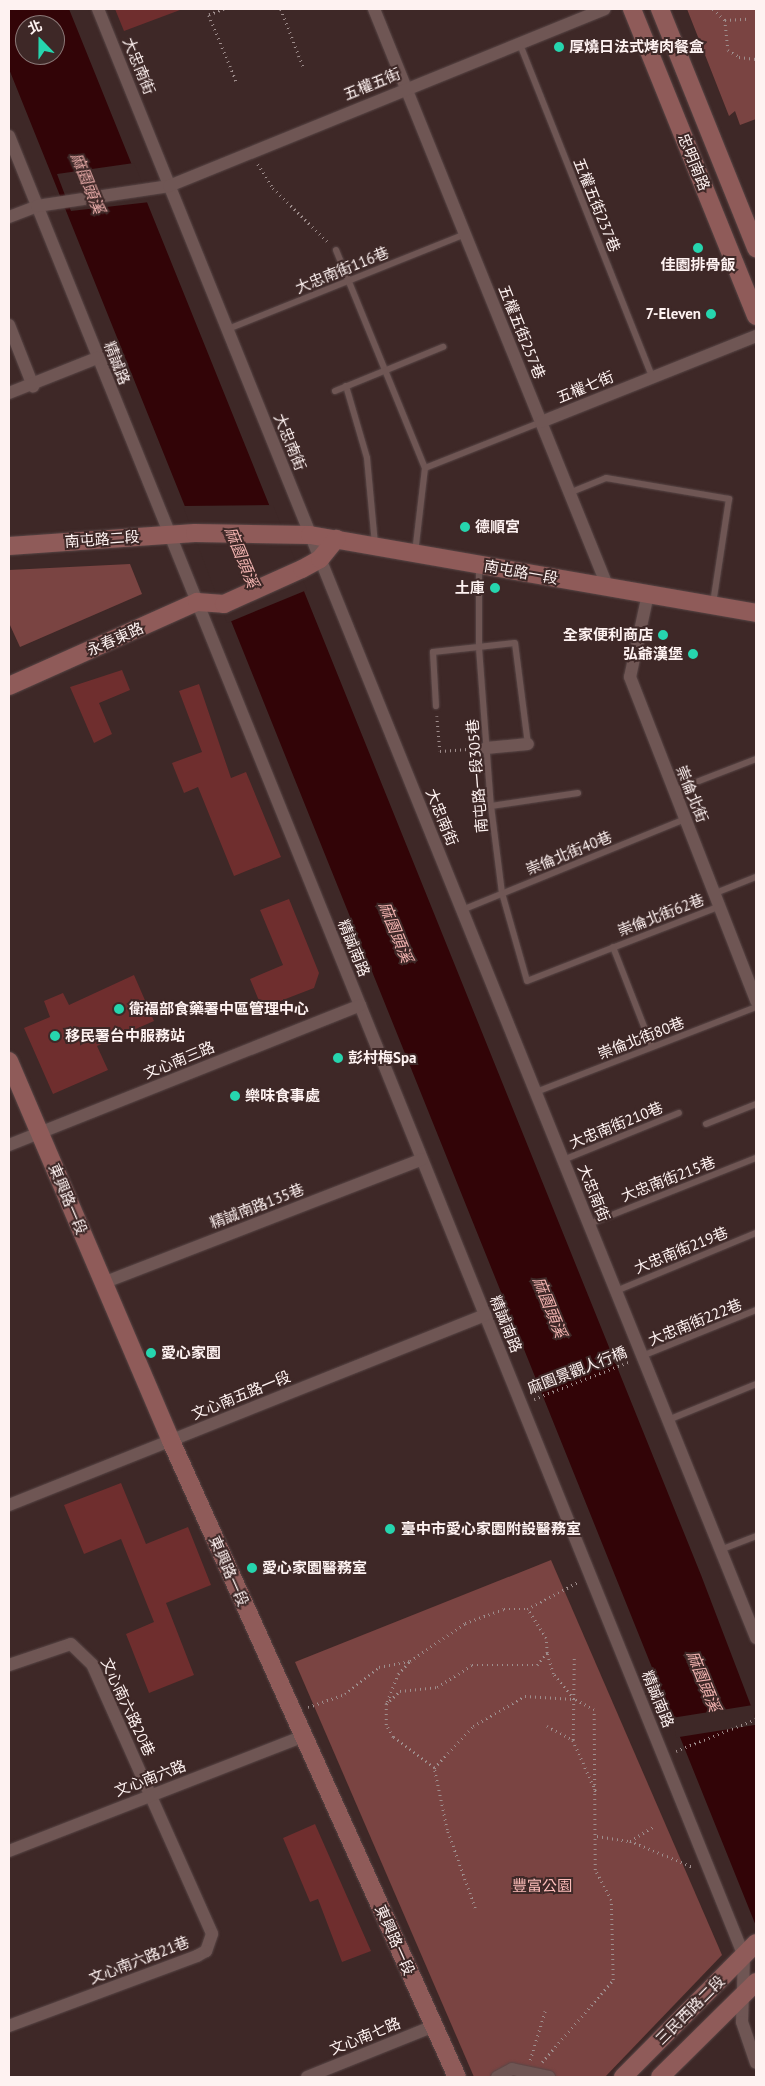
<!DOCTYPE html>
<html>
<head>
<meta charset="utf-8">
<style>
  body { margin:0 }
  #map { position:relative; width:765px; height:2086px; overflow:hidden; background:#3e2827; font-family:"PT Sans","Noto Sans TC",sans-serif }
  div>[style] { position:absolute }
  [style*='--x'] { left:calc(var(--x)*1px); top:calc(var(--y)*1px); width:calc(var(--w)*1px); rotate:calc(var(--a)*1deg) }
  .green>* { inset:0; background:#7a4442 }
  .water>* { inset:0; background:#320407 }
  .pier>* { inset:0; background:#3e2827; transform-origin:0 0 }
  .building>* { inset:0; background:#6f2e2e }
  .path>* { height:2.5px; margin-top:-1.25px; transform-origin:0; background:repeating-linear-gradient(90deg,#9e8d8c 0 1px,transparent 0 5px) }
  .roads { filter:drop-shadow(0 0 1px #584646) drop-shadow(0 0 1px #584646) }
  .lane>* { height:6px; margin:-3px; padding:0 3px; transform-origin:3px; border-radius:3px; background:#6f5654 }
  .street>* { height:12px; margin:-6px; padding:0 6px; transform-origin:6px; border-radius:6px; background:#6f5654 }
  .secondary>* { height:18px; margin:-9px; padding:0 9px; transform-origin:9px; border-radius:9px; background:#8f5b59 }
  .dots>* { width:14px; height:14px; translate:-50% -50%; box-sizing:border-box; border:2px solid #3e2827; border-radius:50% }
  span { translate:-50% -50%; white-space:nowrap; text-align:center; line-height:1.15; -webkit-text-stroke:4px #3e2827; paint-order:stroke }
  .poi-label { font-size:15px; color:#fef2f1; font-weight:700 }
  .left { translate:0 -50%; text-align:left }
  .right { translate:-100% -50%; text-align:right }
  .street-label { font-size:15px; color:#fef2f1 }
  .park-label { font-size:15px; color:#fdbdba }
  .water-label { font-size:16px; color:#f2b3b0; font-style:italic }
  .frame { position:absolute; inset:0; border:10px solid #fef2f1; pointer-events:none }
  .north { position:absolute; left:15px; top:15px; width:50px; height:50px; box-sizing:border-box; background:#3e2827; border:1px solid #8b7978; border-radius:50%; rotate:338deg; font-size:14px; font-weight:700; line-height:20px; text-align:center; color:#fef2f1 }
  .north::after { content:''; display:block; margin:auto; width:18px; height:22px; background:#26d5ae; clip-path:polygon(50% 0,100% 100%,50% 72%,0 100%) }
</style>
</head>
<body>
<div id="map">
  <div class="green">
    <div style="clip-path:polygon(687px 9px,756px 9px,756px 119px,740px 125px,735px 111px,729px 116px)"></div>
    <div style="clip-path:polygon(130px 564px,142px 594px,20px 647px,9px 623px,9px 570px)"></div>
    <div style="clip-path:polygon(551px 1560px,722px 1955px,605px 2077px,474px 2077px,295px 1662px)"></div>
  </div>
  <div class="water">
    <div style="clip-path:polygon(evenodd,9px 9px,69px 9px,701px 1575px,756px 1719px,756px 1926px,9px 69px,9px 9px,25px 25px,55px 25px,55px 55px,25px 55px,25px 25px)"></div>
  </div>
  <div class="pier">
    <div style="clip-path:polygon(134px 163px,150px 202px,71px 211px,57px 174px)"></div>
    <div style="clip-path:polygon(273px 505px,307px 590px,227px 623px,183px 506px)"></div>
    <div style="left:753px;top:1705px;width:20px;height:81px;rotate:81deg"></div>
  </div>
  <div class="building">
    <div style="clip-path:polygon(115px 9px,180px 9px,180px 10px,124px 31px)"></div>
    <div style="clip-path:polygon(122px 670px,130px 690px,99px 703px,112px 734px,94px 743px,70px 687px)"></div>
    <div style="clip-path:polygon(199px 684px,231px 778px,246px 772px,281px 857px,234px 876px,198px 787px,184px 793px,172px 763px,202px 752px,179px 691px)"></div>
    <div style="clip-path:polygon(289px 899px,319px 973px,314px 988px,262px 1008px,250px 979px,283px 965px,260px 910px)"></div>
    <div style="clip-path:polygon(134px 975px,154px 1021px,97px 1046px,108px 1070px,53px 1094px,24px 1028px,50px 1017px,44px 1001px,63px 993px,69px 1005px)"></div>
    <div style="clip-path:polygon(121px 1483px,146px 1544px,188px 1527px,211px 1585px,166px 1603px,194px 1675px,149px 1693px,126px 1634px,154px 1622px,121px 1539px,84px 1554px,64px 1505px)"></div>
    <div style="clip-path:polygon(315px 1824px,371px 1951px,342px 1962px,318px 1899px,310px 1902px,283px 1838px)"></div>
  </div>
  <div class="path">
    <div style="--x:224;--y:9;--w:16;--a:158"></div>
    <div style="--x:209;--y:15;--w:74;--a:67.6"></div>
    <div style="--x:281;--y:9;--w:61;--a:68.9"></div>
    <div style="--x:713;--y:9;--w:16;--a:43"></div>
    <div style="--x:725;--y:20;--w:30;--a:84"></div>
    <div style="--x:728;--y:50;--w:13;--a:32"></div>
    <div style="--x:739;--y:57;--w:17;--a:7"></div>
    <div style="--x:725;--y:20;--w:22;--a:-3"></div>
    <div style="--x:258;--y:164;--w:28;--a:58"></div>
    <div style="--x:273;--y:188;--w:78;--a:44.5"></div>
    <div style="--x:437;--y:716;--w:35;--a:85"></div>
    <div style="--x:440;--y:751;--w:32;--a:-4"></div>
    <div style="--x:534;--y:1399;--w:104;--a:-21.4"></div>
    <div style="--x:387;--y:1702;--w:30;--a:-69"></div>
    <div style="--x:398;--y:1674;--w:18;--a:-47"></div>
    <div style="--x:308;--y:1707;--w:39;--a:-19"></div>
    <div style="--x:345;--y:1694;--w:43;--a:-38.5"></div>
    <div style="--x:379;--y:1667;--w:32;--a:-11"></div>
    <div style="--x:410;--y:1661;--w:67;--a:-34.6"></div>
    <div style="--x:465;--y:1623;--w:41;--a:-19.7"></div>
    <div style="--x:504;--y:1609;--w:23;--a:0"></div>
    <div style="--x:527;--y:1609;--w:58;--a:-27.9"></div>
    <div style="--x:547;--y:1726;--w:30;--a:28"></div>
    <div style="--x:573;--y:1740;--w:57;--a:66.1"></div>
    <div style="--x:573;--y:1740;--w:82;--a:-89.3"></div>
    <div style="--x:676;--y:1751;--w:86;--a:-21.8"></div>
    <div style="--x:434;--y:1768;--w:51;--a:-142.9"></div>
    <div style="--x:393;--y:1737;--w:14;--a:-120"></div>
    <div style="--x:386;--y:1725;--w:21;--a:-90"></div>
    <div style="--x:386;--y:1704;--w:19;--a:-43"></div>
    <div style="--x:400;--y:1691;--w:37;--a:-6"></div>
    <div style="--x:437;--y:1687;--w:41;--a:-32.2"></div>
    <div style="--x:472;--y:1665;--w:65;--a:0"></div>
    <div style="--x:537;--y:1665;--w:16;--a:-50"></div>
    <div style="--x:547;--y:1653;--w:15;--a:-94"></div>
    <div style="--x:546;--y:1638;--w:35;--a:-123"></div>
    <div style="--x:597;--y:1836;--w:33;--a:9"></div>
    <div style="--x:630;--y:1841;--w:28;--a:-32"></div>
    <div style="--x:630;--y:1841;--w:68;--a:22.4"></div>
    <div style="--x:475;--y:1908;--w:83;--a:-109.7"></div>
    <div style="--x:447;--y:1830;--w:63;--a:-101.8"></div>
    <div style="--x:434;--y:1768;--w:57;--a:-47.1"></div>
    <div style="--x:473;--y:1726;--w:60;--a:-30"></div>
    <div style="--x:525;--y:1696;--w:49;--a:3.5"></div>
    <div style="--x:530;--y:2060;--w:51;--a:-73"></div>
    <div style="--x:542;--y:2062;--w:108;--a:-49.1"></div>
    <div style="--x:613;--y:1980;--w:80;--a:-91.4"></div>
    <div style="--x:611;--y:1900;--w:34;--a:-118"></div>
    <div style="--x:595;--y:1870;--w:160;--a:-90.4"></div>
    <div style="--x:594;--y:1710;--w:23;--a:-151"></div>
    <div style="--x:574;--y:1699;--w:33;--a:-130"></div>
    <div style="--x:553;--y:1674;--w:22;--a:-106"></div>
  </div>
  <div class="roads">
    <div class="lane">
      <div style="--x:519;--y:42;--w:360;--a:68.3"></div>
      <div style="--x:336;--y:250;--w:235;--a:67.8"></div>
      <div style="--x:425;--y:468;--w:86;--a:96.7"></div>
      <div style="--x:228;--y:329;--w:255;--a:-21.8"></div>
      <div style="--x:346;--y:386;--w:75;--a:73.7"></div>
      <div style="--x:367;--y:458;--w:87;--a:84.7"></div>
      <div style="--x:335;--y:391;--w:117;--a:-22.2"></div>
      <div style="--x:425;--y:468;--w:125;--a:-21.6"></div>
      <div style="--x:569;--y:493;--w:40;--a:-22"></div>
      <div style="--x:606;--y:478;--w:125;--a:9.7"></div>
      <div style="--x:729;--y:499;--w:106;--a:98.7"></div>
      <div style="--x:479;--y:566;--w:82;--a:90"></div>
      <div style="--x:479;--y:648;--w:158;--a:85.7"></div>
      <div style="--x:491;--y:806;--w:88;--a:82.8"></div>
      <div style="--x:502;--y:893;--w:91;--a:74.1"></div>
      <div style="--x:527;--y:981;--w:205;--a:-21.2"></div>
      <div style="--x:436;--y:706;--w:54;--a:-93.2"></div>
      <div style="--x:433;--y:652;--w:82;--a:-6.3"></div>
      <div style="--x:515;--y:643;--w:102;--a:82.7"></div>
      <div style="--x:673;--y:791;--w:89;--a:-21.1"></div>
      <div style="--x:491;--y:806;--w:88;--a:-8.5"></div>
      <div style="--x:713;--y:894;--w:46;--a:-21.6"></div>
      <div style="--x:462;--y:910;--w:241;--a:-22.2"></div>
      <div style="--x:613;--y:947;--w:107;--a:68.7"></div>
      <div style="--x:536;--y:1092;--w:236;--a:-21.1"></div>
      <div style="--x:706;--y:1124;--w:54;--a:-21.8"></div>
      <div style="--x:563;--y:1160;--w:125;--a:-22.1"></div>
      <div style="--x:589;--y:1224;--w:180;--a:-21.6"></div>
      <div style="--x:616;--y:1291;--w:152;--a:-22.5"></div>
      <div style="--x:642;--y:1356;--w:123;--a:-22"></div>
      <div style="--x:668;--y:1420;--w:95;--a:-22.2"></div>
      <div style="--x:720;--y:1550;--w:39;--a:-21"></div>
    </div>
    <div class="street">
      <div style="--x:98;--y:9;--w:1757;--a:68"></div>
      <div style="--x:374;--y:9;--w:624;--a:67.99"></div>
      <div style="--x:9;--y:136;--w:1963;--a:68.01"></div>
      <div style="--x:744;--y:1956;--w:66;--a:91.7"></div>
      <div style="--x:742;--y:2022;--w:43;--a:71.1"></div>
      <div style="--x:9;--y:217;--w:30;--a:-21"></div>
      <div style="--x:37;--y:206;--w:134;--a:-8.6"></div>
      <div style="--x:169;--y:186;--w:470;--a:-22.1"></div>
      <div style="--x:9;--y:325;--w:66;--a:68.5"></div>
      <div style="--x:9;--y:393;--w:95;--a:-21.7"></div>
      <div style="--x:541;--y:422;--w:232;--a:-21.8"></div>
      <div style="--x:648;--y:594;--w:85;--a:102.2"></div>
      <div style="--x:630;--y:677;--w:348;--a:68.7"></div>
      <div style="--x:486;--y:748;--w:42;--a:-5.4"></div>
      <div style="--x:9;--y:1145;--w:378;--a:-21.7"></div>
      <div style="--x:103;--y:1283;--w:342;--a:-21.2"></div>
      <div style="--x:9;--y:1505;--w:513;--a:-21.76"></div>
      <div style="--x:9;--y:1665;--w:65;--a:-18.7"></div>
      <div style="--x:71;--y:1644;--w:29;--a:44"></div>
      <div style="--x:92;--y:1664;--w:295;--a:66"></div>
      <div style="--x:212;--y:1934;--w:18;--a:109"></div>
      <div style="--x:206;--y:1951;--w:10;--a:151"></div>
      <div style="--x:197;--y:1956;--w:201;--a:159.6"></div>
      <div style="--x:9;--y:1851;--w:317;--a:-21.3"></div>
      <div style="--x:307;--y:2077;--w:137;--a:-21.9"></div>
      <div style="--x:497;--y:2077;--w:17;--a:-28"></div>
      <div style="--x:512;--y:2069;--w:38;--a:12"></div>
    </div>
    <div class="secondary">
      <div style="--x:632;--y:9;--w:331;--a:68"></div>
      <div style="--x:660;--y:9;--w:258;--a:68.1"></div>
      <div style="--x:9;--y:546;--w:186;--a:-4"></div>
      <div style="--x:195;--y:533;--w:115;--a:1"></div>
      <div style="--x:310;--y:535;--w:453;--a:9.9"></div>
      <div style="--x:9;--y:686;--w:206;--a:-24.1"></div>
      <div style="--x:197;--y:602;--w:27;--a:4"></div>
      <div style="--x:224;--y:604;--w:85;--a:-24.2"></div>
      <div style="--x:302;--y:569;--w:21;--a:-29"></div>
      <div style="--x:320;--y:559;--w:26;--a:-51"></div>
      <div style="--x:9;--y:1061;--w:413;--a:66.9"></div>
      <div style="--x:171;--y:1441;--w:697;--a:65.79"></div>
      <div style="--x:623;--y:2077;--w:189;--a:-45.2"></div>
      <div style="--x:660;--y:2077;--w:135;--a:-44.7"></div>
    </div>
  </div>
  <div class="dots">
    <div style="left:559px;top:47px;background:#26d5ae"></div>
    <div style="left:698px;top:248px;background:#26d5ae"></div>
    <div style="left:711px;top:314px;background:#26d5ae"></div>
    <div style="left:465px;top:527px;background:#26d5ae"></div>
    <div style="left:495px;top:588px;background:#26d5ae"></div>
    <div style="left:663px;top:635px;background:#26d5ae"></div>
    <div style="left:693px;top:654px;background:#26d5ae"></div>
    <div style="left:119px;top:1009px;background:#26d5ae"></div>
    <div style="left:55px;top:1036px;background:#26d5ae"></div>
    <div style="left:338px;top:1058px;background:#26d5ae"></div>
    <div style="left:235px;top:1096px;background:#26d5ae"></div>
    <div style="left:151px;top:1353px;background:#26d5ae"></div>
    <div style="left:390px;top:1529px;background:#26d5ae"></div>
    <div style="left:252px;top:1568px;background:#26d5ae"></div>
  </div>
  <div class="poi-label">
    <span class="left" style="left:569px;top:47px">厚燒日法式烤肉餐盒</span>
    <span style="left:698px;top:265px">佳園排骨飯</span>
    <span class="right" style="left:701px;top:314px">7-Eleven</span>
    <span class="left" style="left:475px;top:527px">德順宮</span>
    <span class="right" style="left:485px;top:588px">土庫</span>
    <span class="right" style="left:653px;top:635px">全家便利商店</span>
    <span class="right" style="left:683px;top:654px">弘爺漢堡</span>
    <span class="left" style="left:129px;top:1009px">衛福部食藥署中區管理中心</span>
    <span class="left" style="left:65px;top:1036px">移民署台中服務站</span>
    <span class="left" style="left:348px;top:1058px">彭村梅Spa</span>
    <span class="left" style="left:245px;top:1096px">樂味食事處</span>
    <span class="left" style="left:161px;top:1353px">愛心家園</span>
    <span class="left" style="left:401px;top:1529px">臺中市愛心家園附設醫務室</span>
    <span class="left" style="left:262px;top:1568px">愛心家園醫務室</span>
  </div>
  <div class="street-label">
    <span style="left:139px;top:66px;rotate:68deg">大忠南街</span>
    <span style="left:372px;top:84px;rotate:-22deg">五權五街</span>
    <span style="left:694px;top:162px;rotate:68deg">忠明南路</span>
    <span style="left:597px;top:205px;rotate:68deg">五權五街237巷</span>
    <span style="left:342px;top:270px;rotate:-22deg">大忠南街116巷</span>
    <span style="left:522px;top:332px;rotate:68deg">五權五街257巷</span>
    <span style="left:117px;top:363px;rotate:68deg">精誠路</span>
    <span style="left:585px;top:387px;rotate:-22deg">五權七街</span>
    <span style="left:290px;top:442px;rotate:68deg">大忠南街</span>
    <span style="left:102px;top:539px;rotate:-4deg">南屯路二段</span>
    <span style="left:521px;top:572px;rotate:10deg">南屯路一段</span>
    <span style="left:115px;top:639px;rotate:-24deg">永春東路</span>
    <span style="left:477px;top:776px;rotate:-95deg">南屯路一段305巷</span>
    <span style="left:692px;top:794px;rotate:68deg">崇倫北街</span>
    <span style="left:442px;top:817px;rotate:68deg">大忠南街</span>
    <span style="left:569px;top:853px;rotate:-22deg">崇倫北街40巷</span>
    <span style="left:661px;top:915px;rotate:-21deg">崇倫北街62巷</span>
    <span style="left:354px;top:948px;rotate:68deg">精誠南路</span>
    <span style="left:641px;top:1038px;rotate:-21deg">崇倫北街80巷</span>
    <span style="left:179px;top:1060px;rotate:-22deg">文心南三路</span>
    <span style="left:616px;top:1125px;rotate:-22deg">大忠南街210巷</span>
    <span style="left:668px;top:1179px;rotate:-21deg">大忠南街215巷</span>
    <span style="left:594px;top:1193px;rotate:68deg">大忠南街</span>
    <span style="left:68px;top:1199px;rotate:67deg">東興路一段</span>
    <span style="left:257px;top:1206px;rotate:-21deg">精誠南路135巷</span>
    <span style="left:681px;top:1250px;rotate:-22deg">大忠南街219巷</span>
    <span style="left:695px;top:1322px;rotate:-22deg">大忠南街222巷</span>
    <span style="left:506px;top:1324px;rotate:68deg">精誠南路</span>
    <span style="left:577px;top:1370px;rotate:-21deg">麻園景觀人行橋</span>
    <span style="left:241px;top:1395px;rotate:-22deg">文心南五路一段</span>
    <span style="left:229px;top:1571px;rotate:66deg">東興路一段</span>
    <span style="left:658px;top:1699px;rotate:68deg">精誠南路</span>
    <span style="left:128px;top:1707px;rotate:65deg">文心南六路20巷</span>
    <span style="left:150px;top:1778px;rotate:-21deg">文心南六路</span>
    <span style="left:395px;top:1940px;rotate:66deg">東興路一段</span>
    <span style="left:139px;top:1960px;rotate:-21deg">文心南六路21巷</span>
    <span style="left:690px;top:2010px;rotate:-45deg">三民西路二段</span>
    <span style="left:365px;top:2036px;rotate:-22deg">文心南七路</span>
  </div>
  <div class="park-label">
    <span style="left:542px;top:1886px">豐富公園</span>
  </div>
  <div class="water-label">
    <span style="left:88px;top:183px;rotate:68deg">麻園頭溪</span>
    <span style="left:242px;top:557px;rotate:68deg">麻園頭溪</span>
    <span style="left:396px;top:932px;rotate:68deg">麻園頭溪</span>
    <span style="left:550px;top:1307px;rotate:68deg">麻園頭溪</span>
    <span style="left:704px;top:1681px;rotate:68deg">麻園頭溪</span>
  </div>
  <div class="frame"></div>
  <div class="north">北</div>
</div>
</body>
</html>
